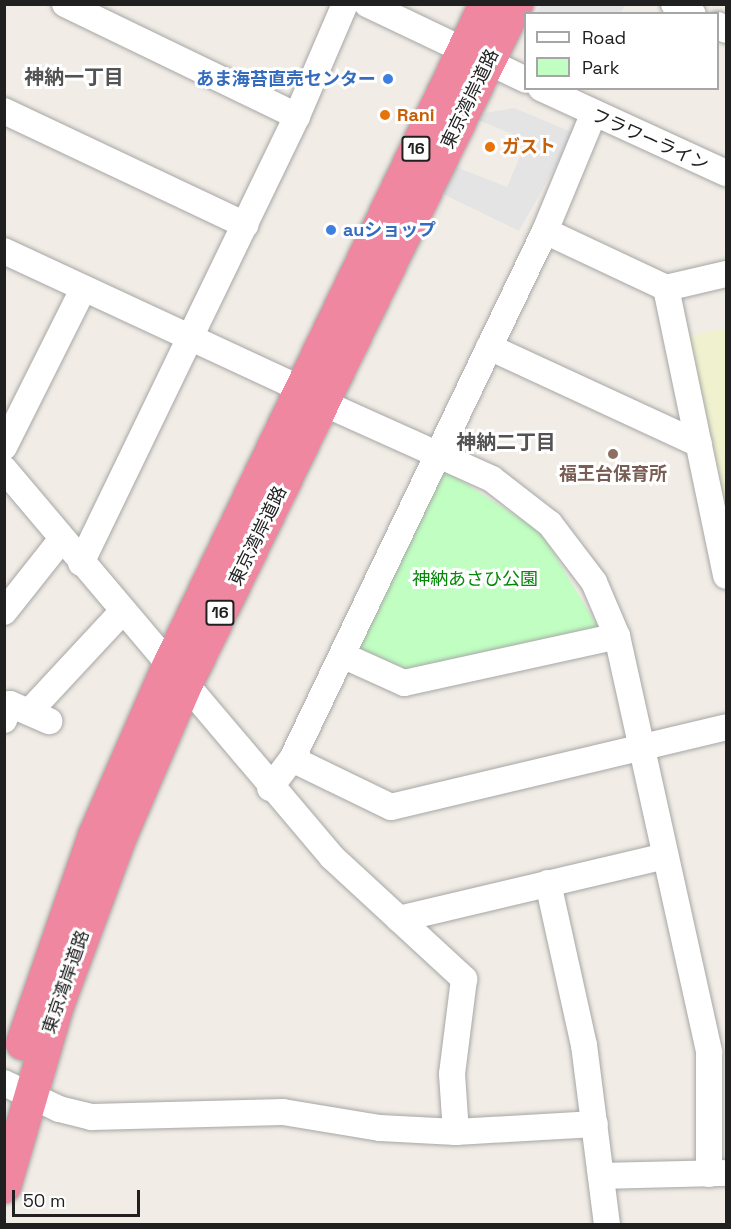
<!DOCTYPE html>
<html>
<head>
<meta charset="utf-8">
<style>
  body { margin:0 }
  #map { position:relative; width:731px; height:1229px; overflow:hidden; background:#f1ece5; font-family:"Space Grotesk","Noto Sans JP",sans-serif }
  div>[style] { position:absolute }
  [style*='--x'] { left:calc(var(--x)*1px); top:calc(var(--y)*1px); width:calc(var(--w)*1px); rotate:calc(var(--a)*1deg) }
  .farmland>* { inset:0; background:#f0f1cf }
  .park>* { inset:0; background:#c0fec1 }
  .parking>* { inset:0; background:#e4e4e4 }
  .roads { filter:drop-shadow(0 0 2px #a7a7a7) drop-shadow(0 0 2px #a7a7a7) }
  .minor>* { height:26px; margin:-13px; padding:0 13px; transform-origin:13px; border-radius:13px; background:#fff }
  .highway>* { height:33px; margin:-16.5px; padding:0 16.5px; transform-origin:16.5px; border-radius:16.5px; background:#ee879f }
  .dots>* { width:16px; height:16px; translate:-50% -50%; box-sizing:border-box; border:3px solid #fff; border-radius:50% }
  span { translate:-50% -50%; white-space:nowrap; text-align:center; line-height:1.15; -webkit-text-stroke:6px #fff; paint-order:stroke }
  .shield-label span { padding:2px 4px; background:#fff; border:2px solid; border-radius:4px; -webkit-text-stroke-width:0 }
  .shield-label { font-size:16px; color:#202020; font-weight:700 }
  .shop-label { font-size:18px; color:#366cbe; font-weight:700 }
  .right { translate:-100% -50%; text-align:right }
  .left { translate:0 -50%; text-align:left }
  .street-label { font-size:18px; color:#202020 }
  .food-label { font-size:18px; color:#c56008; font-weight:700 }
  .education-label { font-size:18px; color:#785e54; font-weight:700 }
  .park-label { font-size:18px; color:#038808 }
  .neighbourhood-label { font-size:20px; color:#535353; font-weight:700 }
  .frame { position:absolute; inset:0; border:6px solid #202020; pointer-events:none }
  .legend { position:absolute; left:524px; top:12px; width:195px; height:78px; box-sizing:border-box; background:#fff; border:2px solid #a6a6a6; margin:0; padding:8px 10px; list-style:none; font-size:18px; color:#202020 }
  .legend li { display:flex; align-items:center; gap:12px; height:30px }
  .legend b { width:30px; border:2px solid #a6a6a6 }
  .scale { position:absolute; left:12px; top:1190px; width:128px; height:27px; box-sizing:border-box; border:3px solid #202020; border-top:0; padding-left:8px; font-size:18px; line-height:21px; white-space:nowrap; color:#202020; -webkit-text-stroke:4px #fff; paint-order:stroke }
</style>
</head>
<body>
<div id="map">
  <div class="farmland">
    <div style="clip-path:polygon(726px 328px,726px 516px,689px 336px)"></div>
  </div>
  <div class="park">
    <div style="clip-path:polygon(443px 469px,541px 532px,599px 629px,405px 671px,357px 649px)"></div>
  </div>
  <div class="parking">
    <div style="clip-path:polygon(541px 5px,541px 4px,625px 5px,621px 13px,537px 13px)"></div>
    <div style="clip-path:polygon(514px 108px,574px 133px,519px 231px,443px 194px,456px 167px,507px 187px,527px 140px,478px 120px,480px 114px)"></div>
  </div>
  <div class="roads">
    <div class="minor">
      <div style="--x:65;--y:4;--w:258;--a:25.8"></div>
      <div style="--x:367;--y:4;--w:176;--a:25.5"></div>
      <div style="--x:674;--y:4;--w:21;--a:28"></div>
      <div style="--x:718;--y:25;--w:9;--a:32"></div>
      <div style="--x:541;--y:88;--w:204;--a:24.7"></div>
      <div style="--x:4;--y:111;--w:267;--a:25.3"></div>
      <div style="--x:545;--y:231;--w:134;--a:25.2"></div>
      <div style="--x:666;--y:288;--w:62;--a:-13.1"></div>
      <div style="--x:4;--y:251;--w:327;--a:24.9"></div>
      <div style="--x:666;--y:288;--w:294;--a:78.2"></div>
      <div style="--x:489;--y:347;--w:231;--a:24.8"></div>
      <div style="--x:323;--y:403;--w:185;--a:24.2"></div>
      <div style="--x:492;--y:479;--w:73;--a:37.8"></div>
      <div style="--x:550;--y:524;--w:73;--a:52.8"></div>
      <div style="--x:594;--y:582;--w:59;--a:66.9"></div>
      <div style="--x:617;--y:636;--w:426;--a:77.5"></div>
      <div style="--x:709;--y:1052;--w:122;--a:90"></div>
      <div style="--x:4;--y:447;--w:177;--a:-63.4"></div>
      <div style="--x:4;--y:469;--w:508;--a:49.79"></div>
      <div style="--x:332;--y:857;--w:180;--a:42.7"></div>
      <div style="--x:464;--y:979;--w:96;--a:97.2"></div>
      <div style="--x:452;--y:1074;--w:58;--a:86.1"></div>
      <div style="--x:81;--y:563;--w:496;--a:-64.2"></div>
      <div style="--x:297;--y:116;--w:122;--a:-66.8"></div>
      <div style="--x:4;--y:612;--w:92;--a:-51.6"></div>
      <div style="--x:342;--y:655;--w:68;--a:24.3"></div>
      <div style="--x:404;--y:683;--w:218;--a:-12.4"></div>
      <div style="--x:29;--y:712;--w:137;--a:-47.1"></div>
      <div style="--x:4;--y:720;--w:17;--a:-69"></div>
      <div style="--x:10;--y:704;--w:43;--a:23.6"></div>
      <div style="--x:292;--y:759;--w:110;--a:25.9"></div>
      <div style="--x:391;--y:807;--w:344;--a:-13.4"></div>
      <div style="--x:270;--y:788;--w:36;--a:-53"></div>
      <div style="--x:292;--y:759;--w:585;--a:-64.4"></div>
      <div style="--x:545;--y:231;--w:126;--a:-67.5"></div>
      <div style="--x:548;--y:883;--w:166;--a:77.5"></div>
      <div style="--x:584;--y:1045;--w:180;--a:82.7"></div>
      <div style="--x:399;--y:919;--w:270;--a:-13.3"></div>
      <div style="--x:4;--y:1083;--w:61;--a:25.3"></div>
      <div style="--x:59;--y:1109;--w:34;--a:14"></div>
      <div style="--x:92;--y:1117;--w:191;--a:-1.5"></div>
      <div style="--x:283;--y:1112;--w:98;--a:9.4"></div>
      <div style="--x:380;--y:1128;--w:76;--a:3"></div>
      <div style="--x:456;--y:1132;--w:139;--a:-3.3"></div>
      <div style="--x:601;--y:1176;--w:125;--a:-1.4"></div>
    </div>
    <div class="highway">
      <div style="--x:22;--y:1043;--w:220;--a:-70.9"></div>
      <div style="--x:94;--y:835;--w:184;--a:-66.4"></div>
      <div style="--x:168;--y:666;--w:734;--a:-64.41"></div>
      <div style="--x:4;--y:1186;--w:189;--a:-73.7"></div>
      <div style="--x:57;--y:1005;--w:178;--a:-69.6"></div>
      <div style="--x:119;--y:838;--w:167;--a:-66.7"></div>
      <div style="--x:185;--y:685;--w:757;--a:-64.08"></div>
    </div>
  </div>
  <div class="dots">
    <div style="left:388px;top:79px;background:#3f7fe0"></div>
    <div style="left:385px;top:115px;background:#e8710a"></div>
    <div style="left:490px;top:147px;background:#e8710a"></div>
    <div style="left:331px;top:230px;background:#3f7fe0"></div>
    <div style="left:613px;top:454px;background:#8d6e63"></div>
  </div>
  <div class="shield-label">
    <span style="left:416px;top:149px">16</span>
    <span style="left:220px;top:613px">16</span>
  </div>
  <div class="shop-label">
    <span class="right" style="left:376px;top:79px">あま海苔直売センター</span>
    <span class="left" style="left:343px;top:230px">auショップ</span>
  </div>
  <div class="street-label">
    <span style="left:470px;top:99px;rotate:-64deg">東京湾岸道路</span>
    <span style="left:650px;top:140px;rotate:24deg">フラワーライン</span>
    <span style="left:258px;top:536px;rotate:-64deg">東京湾岸道路</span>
    <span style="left:66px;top:982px;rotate:-71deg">東京湾岸道路</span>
  </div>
  <div class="food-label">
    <span class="left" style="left:397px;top:115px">Rani</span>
    <span class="left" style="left:502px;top:147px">ガスト</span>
  </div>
  <div class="education-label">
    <span style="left:613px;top:474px">福王台保育所</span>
  </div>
  <div class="park-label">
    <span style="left:475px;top:579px">神納あさひ公園</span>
  </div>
  <div class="neighbourhood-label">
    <span style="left:74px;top:77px">神納一丁目</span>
    <span style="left:506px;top:442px">神納二丁目</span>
  </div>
  <div class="frame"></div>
  <ul class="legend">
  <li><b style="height:8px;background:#fff"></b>Road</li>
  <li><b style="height:16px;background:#c0fec1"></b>Park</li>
  </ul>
  <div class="scale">50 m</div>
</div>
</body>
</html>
